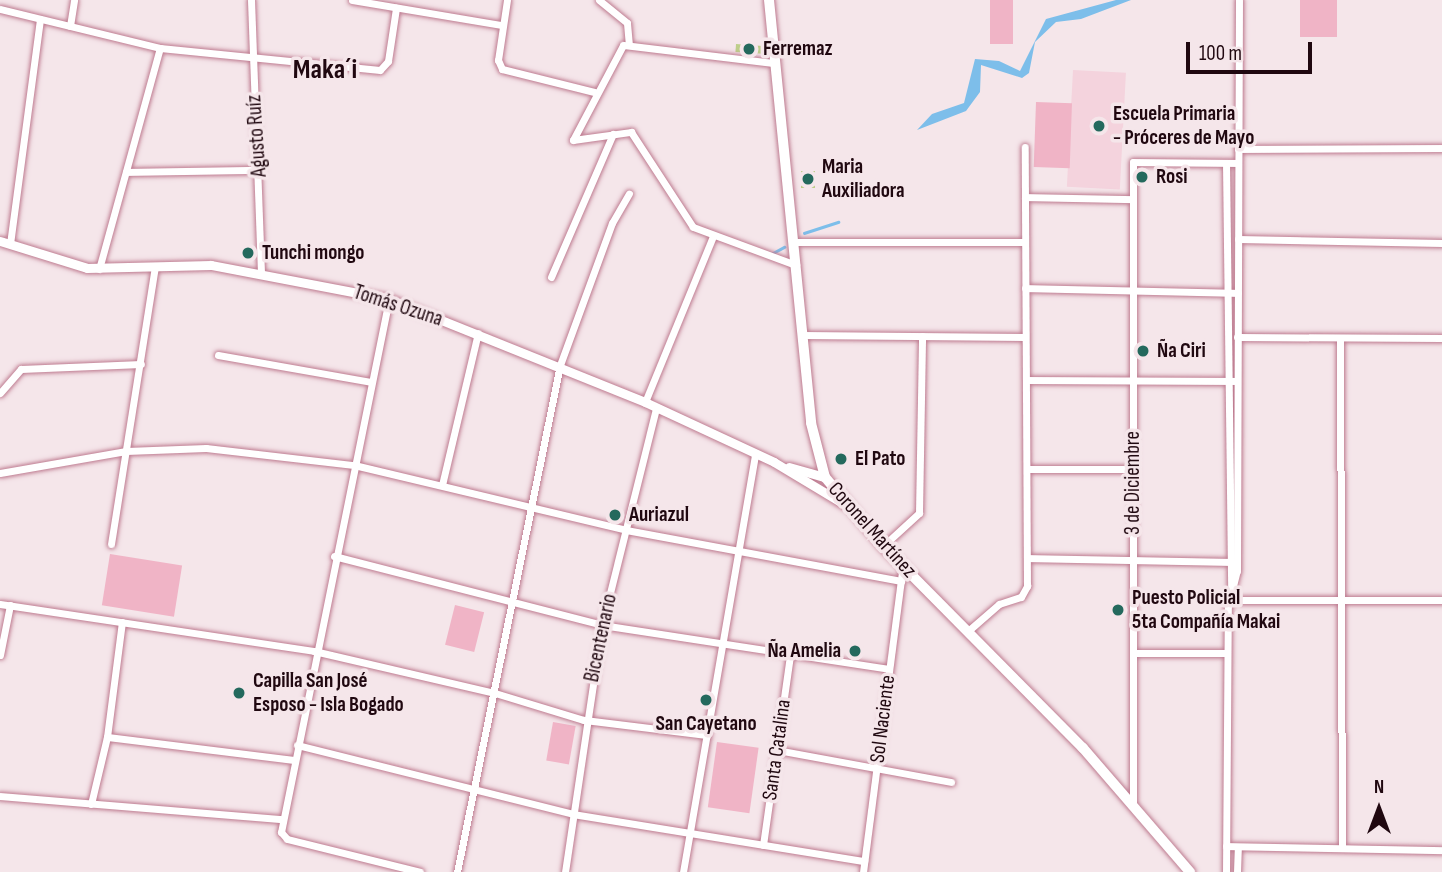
<!DOCTYPE html>
<html>
<head>
<meta charset="utf-8">
<style>
  body { margin:0 }
  #map { position:relative; width:1442px; height:872px; overflow:hidden; background:#f5e6ea; font-family:"Sofia Sans Condensed",sans-serif }
  div>[style] { position:absolute }
  [style*='--x'] { left:calc(var(--x)*1px); top:calc(var(--y)*1px); width:calc(var(--w)*1px); rotate:calc(var(--a)*1deg) }
  .built>* { inset:0; background:#f4d3dd; transform-origin:0 0 }
  .green>* { inset:0; background:#f0b4c6; transform-origin:0 0 }
  .water>* { inset:0; background:#7dbeea }
  .stream>* { height:2.5px; margin:-1.25px; padding:0 1.25px; transform-origin:1.25px; border-radius:1.25px; background:#7dbeea }
  .building>* { inset:0; background:#bece8a; transform-origin:0 0 }
  .roads { filter:drop-shadow(0 0 2px #be7b90) drop-shadow(0 0 2px #be7b90) }
  .minor>* { height:7px; margin:-3.5px; padding:0 3.5px; transform-origin:3.5px; border-radius:3.5px; background:#fff }
  .tertiary>* { height:9px; margin:-4.5px; padding:0 4.5px; transform-origin:4.5px; border-radius:4.5px; background:#fff }
  .secondary>* { height:10px; margin:-5px; padding:0 5px; transform-origin:5px; border-radius:5px; background:#fff }
  .dots>* { width:19px; height:19px; translate:-50% -50%; box-sizing:border-box; border:4px solid #f5e6ea; border-radius:50% }
  span { translate:-50% -50%; white-space:nowrap; text-align:center; line-height:1.15; -webkit-text-stroke:7px #f5e6ea; paint-order:stroke }
  .poi-label { font-size:21px; color:#200810; font-weight:700 }
  .left { translate:0 -50%; text-align:left }
  .right { translate:-100% -50%; text-align:right }
  .street-label { font-size:21px; color:#200810 }
  .district-label { font-size:28px; color:#200810; font-weight:700 }
  .north { position:absolute; left:1344px; top:774px; width:70px; height:70px; -webkit-text-stroke:5px #f5e6ea; paint-order:stroke; rotate:0deg; font-size:19px; font-weight:700; line-height:28px; text-align:center; color:#200810 }
  .north::after { content:''; display:block; margin:auto; width:24px; height:32px; background:#200810; clip-path:polygon(50% 0,100% 100%,50% 72%,0 100%) }
  .scale { position:absolute; left:1186px; top:42px; width:126px; height:32px; box-sizing:border-box; border:4px solid #200810; border-top:0; padding-left:9px; font-size:21px; line-height:24px; white-space:nowrap; color:#200810; -webkit-text-stroke:5px #f5e6ea; paint-order:stroke }
</style>
</head>
<body>
<div id="map">
  <div class="built">
    <div style="left:1073px;top:70px;width:53px;height:117px;rotate:3deg"></div>
  </div>
  <div class="green">
    <div style="left:990px;top:0;width:23px;height:44px"></div>
    <div style="left:1300px;top:0;width:37px;height:37px"></div>
    <div style="left:1036px;top:102px;width:36px;height:65px;rotate:2deg"></div>
    <div style="left:110px;top:554px;width:73px;height:52px;rotate:9deg"></div>
    <div style="left:455px;top:605px;width:30px;height:41px;rotate:14deg"></div>
    <div style="left:553px;top:722px;width:23px;height:39px;rotate:10deg"></div>
    <div style="left:717px;top:742px;width:42px;height:66px;rotate:8deg"></div>
  </div>
  <div class="water">
    <div style="clip-path:polygon(1116px 0,1131px 0,1081px 19px,1056px 22px,1035px 42px,1029px 73px,1022px 78px,981px 65px,980px 92px,966px 111px,917px 130px,932px 114px,964px 103px,975px 59px,999px 61px,1020px 71px,1046px 19px)"></div>
  </div>
  <div class="stream">
    <div style="--x:804;--y:233;--w:36;--a:-18"></div>
    <div style="--x:771;--y:254;--w:15;--a:-28"></div>
  </div>
  <div class="building">
    <div style="left:736px;top:44px;width:27px;height:8px;rotate:4deg"></div>
    <div style="left:801px;top:171px;width:14px;height:17px"></div>
  </div>
  <div class="roads">
    <div class="minor">
      <div style="--x:251;--y:0;--w:273;--a:87.9"></div>
      <div style="--x:352;--y:0;--w:152;--a:9.5"></div>
      <div style="--x:507;--y:0;--w:61;--a:98.5"></div>
      <div style="--x:498;--y:60;--w:10;--a:66"></div>
      <div style="--x:502;--y:69;--w:95;--a:14"></div>
      <div style="--x:599;--y:0;--w:36;--a:39"></div>
      <div style="--x:627;--y:23;--w:21;--a:85"></div>
      <div style="--x:0;--y:9;--w:165;--a:13.7"></div>
      <div style="--x:160;--y:48;--w:221;--a:5.7"></div>
      <div style="--x:380;--y:70;--w:12;--a:-48"></div>
      <div style="--x:388;--y:61;--w:54;--a:-81.4"></div>
      <div style="--x:70;--y:26;--w:26;--a:-81"></div>
      <div style="--x:573;--y:140;--w:59;--a:-7.9"></div>
      <div style="--x:631;--y:132;--w:113;--a:56.9"></div>
      <div style="--x:693;--y:227;--w:110;--a:20.3"></div>
      <div style="--x:573;--y:140;--w:107;--a:-62.2"></div>
      <div style="--x:623;--y:45;--w:152;--a:6.8"></div>
      <div style="--x:1238;--y:149;--w:204;--a:-0.3"></div>
      <div style="--x:1226;--y:163;--w:426;--a:89.3"></div>
      <div style="--x:126;--y:172;--w:134;--a:-0.9"></div>
      <div style="--x:1025;--y:197;--w:108;--a:1.1"></div>
      <div style="--x:1238;--y:239;--w:204;--a:1.1"></div>
      <div style="--x:793;--y:242;--w:232;--a:0"></div>
      <div style="--x:10;--y:244;--w:227;--a:-82.4"></div>
      <div style="--x:99;--y:269;--w:229;--a:-74.6"></div>
      <div style="--x:551;--y:277;--w:156;--a:-66.6"></div>
      <div style="--x:1025;--y:288;--w:213;--a:1.3"></div>
      <div style="--x:389;--y:299;--w:544;--a:101.45"></div>
      <div style="--x:281;--y:832;--w:9;--a:49"></div>
      <div style="--x:287;--y:839;--w:137;--a:13.9"></div>
      <div style="--x:802;--y:335;--w:223;--a:0.5"></div>
      <div style="--x:1237;--y:337;--w:205;--a:0.3"></div>
      <div style="--x:1340;--y:338;--w:510;--a:89.78"></div>
      <div style="--x:218;--y:355;--w:155;--a:10"></div>
      <div style="--x:1026;--y:380;--w:211;--a:0.3"></div>
      <div style="--x:0;--y:393;--w:32;--a:-49"></div>
      <div style="--x:21;--y:369;--w:120;--a:-2.4"></div>
      <div style="--x:645;--y:402;--w:179;--a:-67.7"></div>
      <div style="--x:1027;--y:469;--w:106;--a:0"></div>
      <div style="--x:0;--y:473;--w:128;--a:-9.9"></div>
      <div style="--x:126;--y:451;--w:80;--a:-2.1"></div>
      <div style="--x:206;--y:448;--w:149;--a:6.6"></div>
      <div style="--x:354;--y:465;--w:280;--a:13.4"></div>
      <div style="--x:626;--y:530;--w:280;--a:10.5"></div>
      <div style="--x:442;--y:485;--w:156;--a:-76.7"></div>
      <div style="--x:111;--y:544;--w:281;--a:-81"></div>
      <div style="--x:883;--y:546;--w:49;--a:-42.5"></div>
      <div style="--x:919;--y:513;--w:177;--a:-89"></div>
      <div style="--x:334;--y:556;--w:277;--a:14.4"></div>
      <div style="--x:602;--y:625;--w:290;--a:8.7"></div>
      <div style="--x:1027;--y:558;--w:203;--a:1.1"></div>
      <div style="--x:1232;--y:600;--w:210;--a:0"></div>
      <div style="--x:0;--y:604;--w:317;--a:8.5"></div>
      <div style="--x:314;--y:651;--w:186;--a:13.1"></div>
      <div style="--x:495;--y:693;--w:93;--a:16.9"></div>
      <div style="--x:584;--y:720;--w:124;--a:7"></div>
      <div style="--x:968;--y:631;--w:41;--a:-41.1"></div>
      <div style="--x:999;--y:604;--w:23;--a:-18"></div>
      <div style="--x:1021;--y:597;--w:13;--a:-61"></div>
      <div style="--x:1027;--y:586;--w:439;--a:-90.3"></div>
      <div style="--x:1133;--y:653;--w:94;--a:0"></div>
      <div style="--x:0;--y:655;--w:51;--a:-78.7"></div>
      <div style="--x:107;--y:737;--w:189;--a:7"></div>
      <div style="--x:297;--y:745;--w:284;--a:14"></div>
      <div style="--x:573;--y:814;--w:295;--a:9.2"></div>
      <div style="--x:777;--y:750;--w:177;--a:10.4"></div>
      <div style="--x:0;--y:796;--w:283;--a:4.7"></div>
      <div style="--x:1133;--y:803;--w:641;--a:-90"></div>
      <div style="--x:1133;--y:162;--w:105;--a:0.5"></div>
      <div style="--x:91;--y:804;--w:69;--a:-76.6"></div>
      <div style="--x:107;--y:737;--w:116;--a:-82.6"></div>
      <div style="--x:763;--y:845;--w:192;--a:-81.9"></div>
      <div style="--x:1226;--y:846;--w:216;--a:1.1"></div>
      <div style="--x:457;--y:872;--w:517;--a:-78.52"></div>
      <div style="--x:560;--y:365;--w:151;--a:-69.9"></div>
      <div style="--x:612;--y:223;--w:34;--a:-60"></div>
      <div style="--x:565;--y:872;--w:250;--a:-81.5"></div>
      <div style="--x:602;--y:625;--w:224;--a:-76"></div>
      <div style="--x:683;--y:872;--w:425;--a:-80.2"></div>
      <div style="--x:863;--y:872;--w:309;--a:-82.6"></div>
      <div style="--x:1226;--y:872;--w:266;--a:-89.6"></div>
      <div style="--x:1228;--y:606;--w:36;--a:-76"></div>
      <div style="--x:1237;--y:571;--w:571;--a:-89.8"></div>
      <div style="--x:1237;--y:872;--w:25;--a:-88"></div>
    </div>
    <div class="tertiary">
      <div style="--x:0;--y:241;--w:91;--a:17.2"></div>
      <div style="--x:87;--y:268;--w:124;--a:-1.4"></div>
      <div style="--x:211;--y:265;--w:181;--a:10.8"></div>
      <div style="--x:389;--y:299;--w:276;--a:21.9"></div>
      <div style="--x:645;--y:402;--w:142;--a:24.9"></div>
      <div style="--x:774;--y:462;--w:82;--a:31"></div>
      <div style="--x:789;--y:467;--w:37;--a:16"></div>
    </div>
    <div class="secondary">
      <div style="--x:769;--y:0;--w:425;--a:84.3"></div>
      <div style="--x:811;--y:423;--w:56;--a:75.5"></div>
      <div style="--x:825;--y:477;--w:90;--a:50"></div>
      <div style="--x:883;--y:546;--w:284;--a:45.3"></div>
      <div style="--x:1083;--y:748;--w:164;--a:49.2"></div>
    </div>
  </div>
  <div class="dots">
    <div style="left:749px;top:49px;background:#24695d"></div>
    <div style="left:1099px;top:126px;background:#24695d"></div>
    <div style="left:1142px;top:177px;background:#24695d"></div>
    <div style="left:808px;top:179px;background:#24695d"></div>
    <div style="left:248px;top:253px;background:#24695d"></div>
    <div style="left:1143px;top:351px;background:#24695d"></div>
    <div style="left:841px;top:459px;background:#24695d"></div>
    <div style="left:615px;top:515px;background:#24695d"></div>
    <div style="left:1118px;top:610px;background:#24695d"></div>
    <div style="left:855px;top:651px;background:#24695d"></div>
    <div style="left:239px;top:693px;background:#24695d"></div>
    <div style="left:706px;top:700px;background:#24695d"></div>
  </div>
  <div class="poi-label">
    <span class="left" style="left:763px;top:49px">Ferremaz</span>
    <span class="left" style="left:1113px;top:126px">Escuela Primaria<br>- Próceres de Mayo</span>
    <span class="left" style="left:822px;top:179px">Maria<br>Auxiliadora</span>
    <span class="left" style="left:1156px;top:177px">Rosi</span>
    <span class="left" style="left:262px;top:253px">Tunchi mongo</span>
    <span class="left" style="left:1157px;top:351px">Ña Ciri</span>
    <span class="left" style="left:855px;top:459px">El Pato</span>
    <span class="left" style="left:629px;top:515px">Auriazul</span>
    <span class="left" style="left:1132px;top:610px">Puesto Policial<br>5ta Compañía Makai</span>
    <span class="right" style="left:841px;top:651px">Ña Amelia</span>
    <span class="left" style="left:253px;top:693px">Capilla San José<br>Esposo - Isla Bogado</span>
    <span style="left:706px;top:724px">San Cayetano</span>
  </div>
  <div class="street-label">
    <span style="left:257px;top:136px;rotate:-94deg">Agusto Ruíz</span>
    <span style="left:398px;top:306px;rotate:18deg">Tomás Ozuna</span>
    <span style="left:1133px;top:483px;rotate:-90deg">3 de Diciembre</span>
    <span style="left:872px;top:530px;rotate:48deg">Coronel Martínez</span>
    <span style="left:601px;top:638px;rotate:-78deg">Bicentenario</span>
    <span style="left:883px;top:719px;rotate:-83deg">Sol Naciente</span>
    <span style="left:777px;top:750px;rotate:-82deg">Santa Catalina</span>
  </div>
  <div class="district-label">
    <span style="left:325px;top:70px">Maka´i</span>
  </div>
  <div class="north">N</div>
  <div class="scale">100 m</div>
</div>
</body>
</html>
